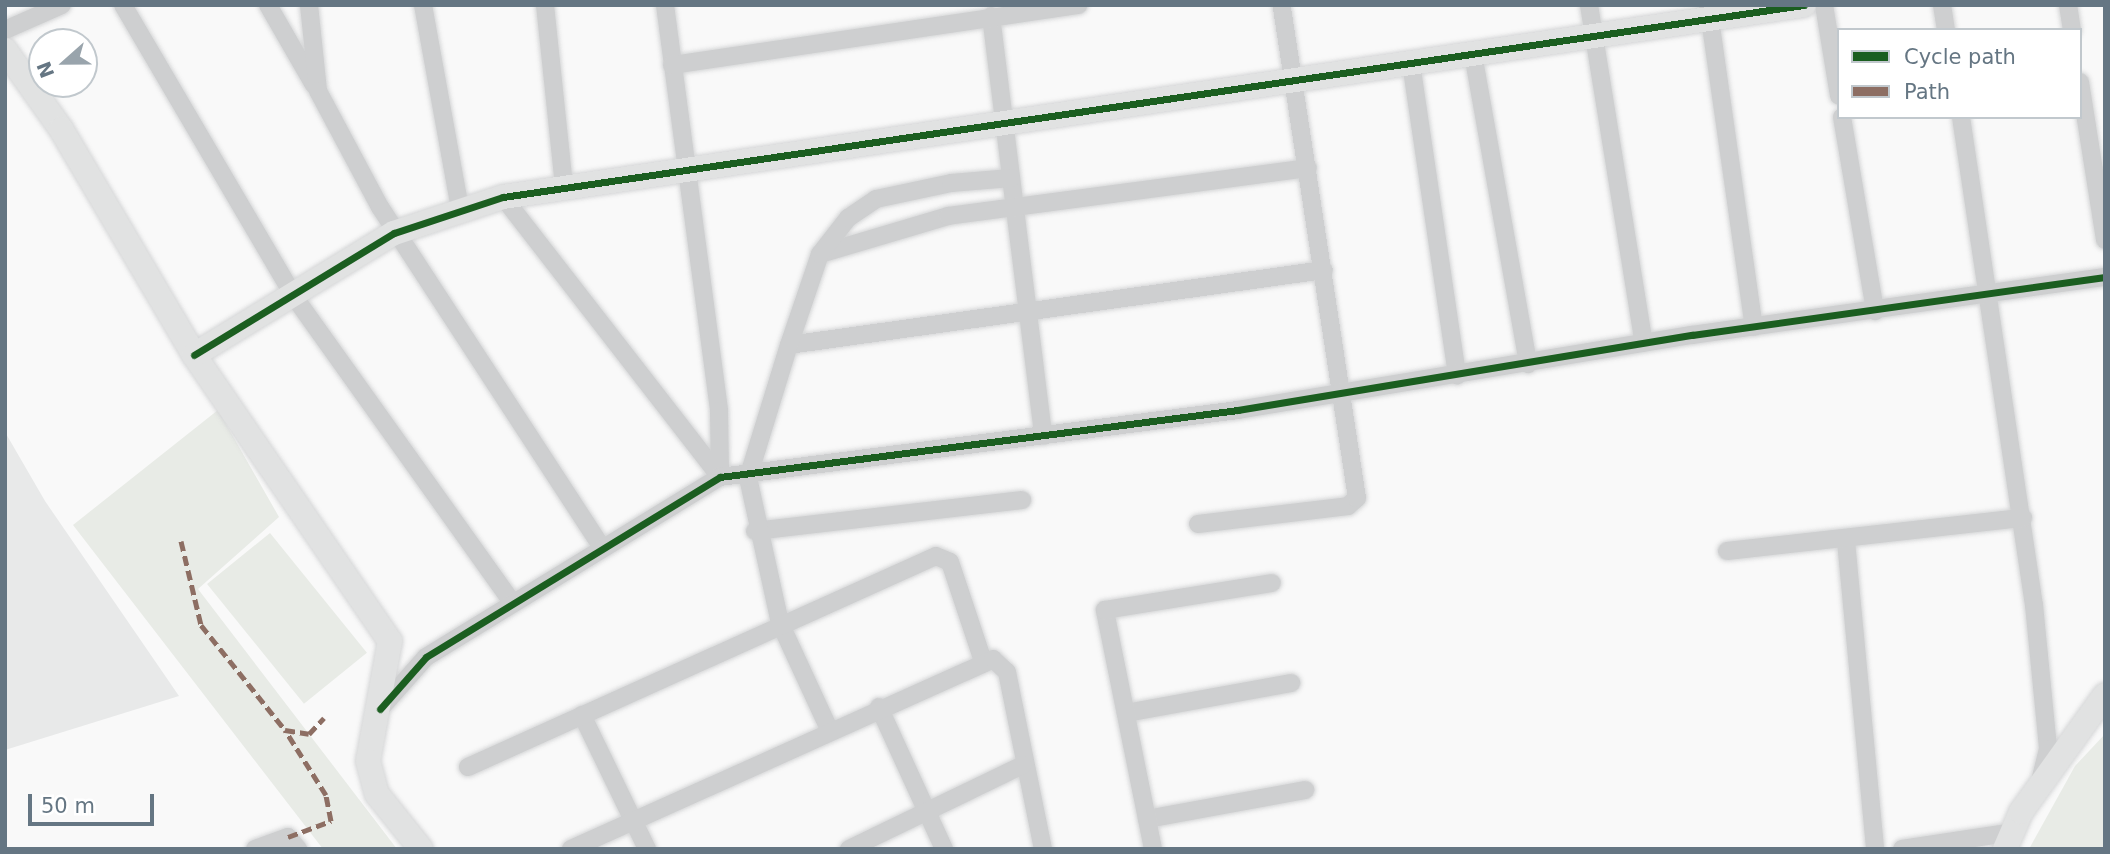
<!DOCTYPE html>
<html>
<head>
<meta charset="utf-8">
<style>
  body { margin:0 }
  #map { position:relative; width:2110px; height:854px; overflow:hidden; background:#f9f9f9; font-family:"DejaVu Sans",sans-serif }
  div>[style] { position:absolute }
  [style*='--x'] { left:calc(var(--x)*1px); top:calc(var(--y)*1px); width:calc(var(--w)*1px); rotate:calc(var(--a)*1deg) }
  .built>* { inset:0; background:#e8e9e9 }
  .green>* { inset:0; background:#e8ebe6; transform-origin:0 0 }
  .roads { filter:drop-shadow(0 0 2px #d5d6d7) drop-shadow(0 0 2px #d5d6d7) }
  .street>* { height:18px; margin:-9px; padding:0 9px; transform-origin:9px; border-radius:9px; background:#cecfd0 }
  .secondary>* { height:24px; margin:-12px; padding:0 12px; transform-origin:12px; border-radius:12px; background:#e1e2e2 }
  .quiet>* { height:5px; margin-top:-2.5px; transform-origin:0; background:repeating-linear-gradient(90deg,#8d6e63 0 10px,transparent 0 15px) }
  .cycleway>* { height:7px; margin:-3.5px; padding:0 3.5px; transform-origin:3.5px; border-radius:3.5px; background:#1b5e20 }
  span { translate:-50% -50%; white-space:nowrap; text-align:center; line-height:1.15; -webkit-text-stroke:7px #fff; paint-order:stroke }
  .frame { position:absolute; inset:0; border:7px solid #657683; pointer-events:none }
  .legend { position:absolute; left:1837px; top:28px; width:245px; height:91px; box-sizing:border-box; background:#fff; border:2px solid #c1c8cd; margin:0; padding:9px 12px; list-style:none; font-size:21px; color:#657683 }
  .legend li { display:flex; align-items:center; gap:14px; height:35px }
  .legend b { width:35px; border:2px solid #c1c8cd }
  .north { position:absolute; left:28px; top:28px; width:70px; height:70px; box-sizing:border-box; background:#fff; border:2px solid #c1c8cd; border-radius:50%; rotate:249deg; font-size:19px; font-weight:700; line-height:28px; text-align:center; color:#657683 }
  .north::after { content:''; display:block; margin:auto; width:24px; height:32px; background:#99a4ac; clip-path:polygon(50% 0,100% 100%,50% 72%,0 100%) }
  .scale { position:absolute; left:28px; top:794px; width:126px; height:32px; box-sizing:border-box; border:4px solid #657683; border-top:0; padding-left:9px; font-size:21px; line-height:24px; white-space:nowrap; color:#657683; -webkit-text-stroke:5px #fff; paint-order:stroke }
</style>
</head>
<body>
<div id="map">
  <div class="built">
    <div style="clip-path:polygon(5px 432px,45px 501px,179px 696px,5px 750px)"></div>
  </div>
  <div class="green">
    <div style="clip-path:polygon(218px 410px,279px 517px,198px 589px,397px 849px,323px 849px,73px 525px)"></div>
    <div style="left:270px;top:533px;width:154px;height:81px;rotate:51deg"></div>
    <div style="clip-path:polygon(2105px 734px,2105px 849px,2029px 849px,2075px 766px)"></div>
  </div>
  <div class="roads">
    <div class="street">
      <div style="--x:123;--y:5;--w:336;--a:59.6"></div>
      <div style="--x:293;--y:295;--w:377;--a:54.5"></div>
      <div style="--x:268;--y:5;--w:92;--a:60.1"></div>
      <div style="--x:309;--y:5;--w:86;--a:84"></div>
      <div style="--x:318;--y:91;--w:132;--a:61.9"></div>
      <div style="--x:380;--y:207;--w:406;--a:56.9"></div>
      <div style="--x:423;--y:5;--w:206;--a:79.7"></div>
      <div style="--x:545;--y:5;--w:181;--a:84"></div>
      <div style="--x:665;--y:5;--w:410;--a:82.4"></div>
      <div style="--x:719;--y:411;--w:66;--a:89.1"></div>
      <div style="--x:1589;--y:5;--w:342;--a:80.8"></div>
      <div style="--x:1708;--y:5;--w:325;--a:81.9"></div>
      <div style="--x:1824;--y:5;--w:92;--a:80.6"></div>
      <div style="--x:1942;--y:5;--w:25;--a:81"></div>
      <div style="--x:2068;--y:5;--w:25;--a:81"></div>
      <div style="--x:991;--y:16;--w:423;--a:82.9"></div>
      <div style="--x:5;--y:30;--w:62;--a:-23.7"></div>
      <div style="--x:1473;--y:54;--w:315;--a:79.9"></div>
      <div style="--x:1411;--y:63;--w:316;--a:81.6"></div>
      <div style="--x:672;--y:65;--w:411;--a:-8.4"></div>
      <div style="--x:2080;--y:82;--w:160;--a:81"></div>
      <div style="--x:1842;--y:117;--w:197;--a:80.3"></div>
      <div style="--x:1961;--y:117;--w:493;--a:81.5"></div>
      <div style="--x:2034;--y:605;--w:145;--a:84.4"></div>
      <div style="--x:2048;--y:749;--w:30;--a:104"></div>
      <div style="--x:503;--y:197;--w:354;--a:52.2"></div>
      <div style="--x:820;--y:254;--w:134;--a:-16.5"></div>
      <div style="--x:948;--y:216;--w:363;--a:-7.6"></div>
      <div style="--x:789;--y:345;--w:540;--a:-7.98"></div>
      <div style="--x:1198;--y:524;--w:151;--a:-6.8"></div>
      <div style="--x:1348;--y:506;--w:12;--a:-42"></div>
      <div style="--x:1357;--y:498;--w:499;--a:-98.7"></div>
      <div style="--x:755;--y:531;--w:269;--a:-6.6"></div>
      <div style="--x:1846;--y:541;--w:309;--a:84.6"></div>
      <div style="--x:1727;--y:551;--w:298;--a:-6.4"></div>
      <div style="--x:879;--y:707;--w:156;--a:65.4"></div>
      <div style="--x:380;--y:709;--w:69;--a:-48.5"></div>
      <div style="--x:426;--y:657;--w:345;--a:-31.5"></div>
      <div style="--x:720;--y:477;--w:522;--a:-7.37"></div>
      <div style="--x:1238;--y:410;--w:460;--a:-9.4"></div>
      <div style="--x:1692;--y:335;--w:417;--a:-8"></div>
      <div style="--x:1126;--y:713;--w:168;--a:-10.3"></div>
      <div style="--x:582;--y:715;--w:149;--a:64.1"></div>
      <div style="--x:829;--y:729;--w:117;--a:-114.8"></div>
      <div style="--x:780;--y:623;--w:148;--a:-102.4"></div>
      <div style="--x:748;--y:478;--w:139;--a:-72.9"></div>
      <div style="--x:789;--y:345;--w:96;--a:-71.2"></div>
      <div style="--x:820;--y:254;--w:46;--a:-52.1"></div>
      <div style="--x:848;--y:218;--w:34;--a:-34"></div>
      <div style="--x:876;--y:199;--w:77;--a:-12"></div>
      <div style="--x:951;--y:183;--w:60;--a:-4.8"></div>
      <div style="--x:468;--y:767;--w:513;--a:-24.27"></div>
      <div style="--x:936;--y:556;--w:15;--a:23"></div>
      <div style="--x:950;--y:562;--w:104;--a:71.6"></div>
      <div style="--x:1147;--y:819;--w:161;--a:-10.4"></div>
      <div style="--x:255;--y:849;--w:35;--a:-20"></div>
      <div style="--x:288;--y:837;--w:16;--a:50"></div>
      <div style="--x:571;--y:849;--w:463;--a:-24.2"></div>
      <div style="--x:993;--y:659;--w:19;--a:43"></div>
      <div style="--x:1007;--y:672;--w:181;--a:78.5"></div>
      <div style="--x:849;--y:849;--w:193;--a:-25.8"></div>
      <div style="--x:1153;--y:849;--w:244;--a:-101.4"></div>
      <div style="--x:1105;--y:610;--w:169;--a:-9.2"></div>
      <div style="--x:1902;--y:849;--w:112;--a:-8.7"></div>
    </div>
    <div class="secondary">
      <div style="--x:5;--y:50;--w:97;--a:54.7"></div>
      <div style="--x:61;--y:129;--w:262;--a:59.5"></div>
      <div style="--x:194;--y:355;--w:347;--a:55.6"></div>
      <div style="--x:390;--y:641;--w:122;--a:100.4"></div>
      <div style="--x:368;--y:761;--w:34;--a:75"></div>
      <div style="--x:377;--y:794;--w:70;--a:51.3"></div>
      <div style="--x:194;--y:355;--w:234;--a:-31.4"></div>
      <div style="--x:394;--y:233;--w:115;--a:-18.3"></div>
      <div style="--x:503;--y:197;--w:1315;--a:-8.4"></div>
      <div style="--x:2005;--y:849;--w:40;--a:-66.6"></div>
      <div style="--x:2021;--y:812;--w:144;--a:-54.3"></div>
    </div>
  </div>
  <div class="quiet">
    <div style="--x:181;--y:541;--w:86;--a:76.6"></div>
    <div style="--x:201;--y:625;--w:134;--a:51.3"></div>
    <div style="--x:288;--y:837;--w:46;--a:-20.4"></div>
    <div style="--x:331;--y:821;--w:26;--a:-101"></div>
    <div style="--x:326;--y:795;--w:77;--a:-122.2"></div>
    <div style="--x:285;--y:730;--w:24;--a:9"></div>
    <div style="--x:309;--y:734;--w:22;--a:-47"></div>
  </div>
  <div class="cycleway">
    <div style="--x:194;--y:355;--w:234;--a:-31.4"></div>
    <div style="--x:394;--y:233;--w:115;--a:-18.3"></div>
    <div style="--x:503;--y:197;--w:1315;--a:-8.4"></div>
    <div style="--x:380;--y:709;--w:69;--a:-48.5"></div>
    <div style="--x:426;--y:657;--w:345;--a:-31.5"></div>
    <div style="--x:720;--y:477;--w:522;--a:-7.37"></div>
    <div style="--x:1238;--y:410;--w:460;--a:-9.4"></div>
    <div style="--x:1692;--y:335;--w:417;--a:-8"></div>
  </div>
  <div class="frame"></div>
  <ul class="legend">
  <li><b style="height:9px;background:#1b5e20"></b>Cycle path</li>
  <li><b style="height:9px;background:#8d6e63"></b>Path</li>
  </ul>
  <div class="north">N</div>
  <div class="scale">50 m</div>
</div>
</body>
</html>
